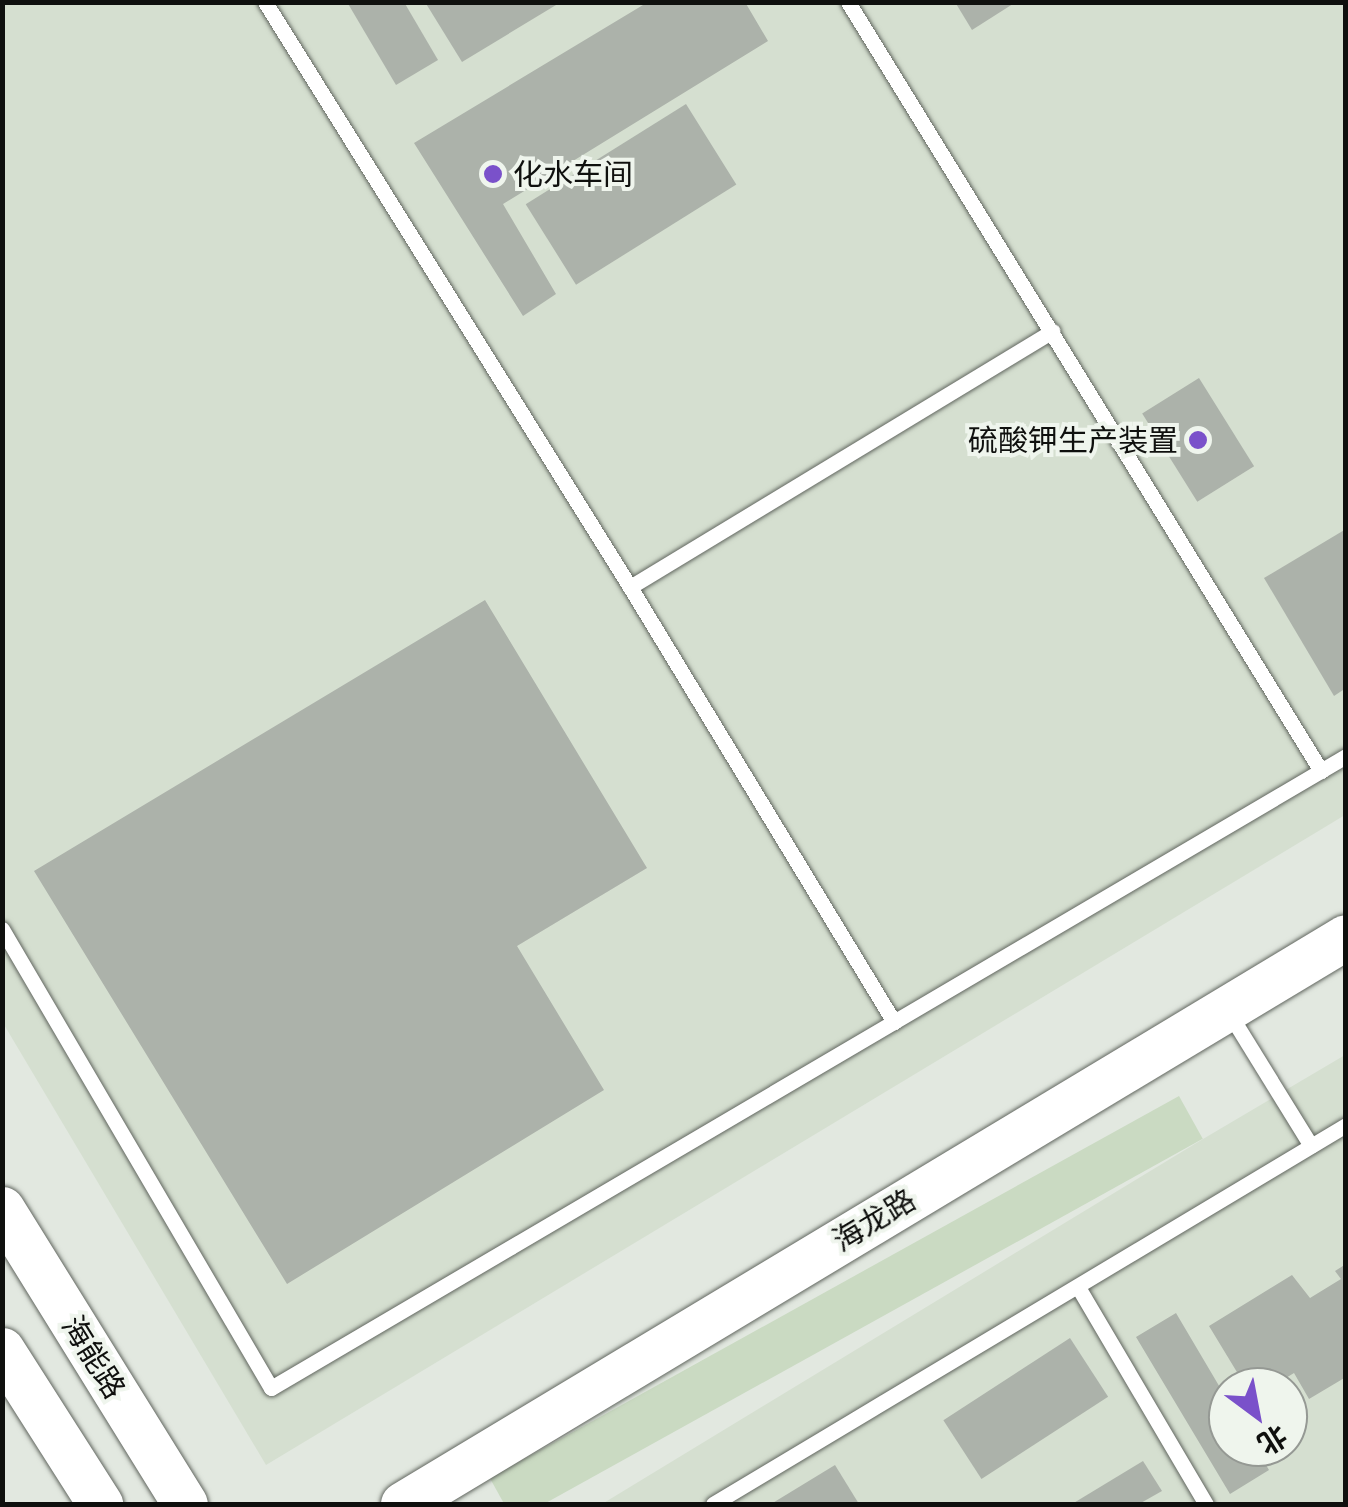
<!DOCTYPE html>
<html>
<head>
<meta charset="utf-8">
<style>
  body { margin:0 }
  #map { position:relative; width:1348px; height:1507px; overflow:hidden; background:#e2e8e0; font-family:"Open Sans","Noto Sans SC",sans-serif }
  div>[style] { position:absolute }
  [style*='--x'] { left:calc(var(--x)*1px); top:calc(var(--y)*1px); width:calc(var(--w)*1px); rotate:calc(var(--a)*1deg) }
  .built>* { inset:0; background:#d5dfd0 }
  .green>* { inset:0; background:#cadac2; transform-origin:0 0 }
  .building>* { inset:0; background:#acb2aa; transform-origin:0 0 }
  .roads { filter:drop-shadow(0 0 2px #61665f) drop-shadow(0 0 2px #61665f) }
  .lane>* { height:15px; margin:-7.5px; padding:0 7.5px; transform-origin:7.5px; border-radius:7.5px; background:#fff }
  .secondary>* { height:45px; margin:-22.5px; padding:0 22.5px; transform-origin:22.5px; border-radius:22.5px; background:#fff }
  .dots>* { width:28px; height:28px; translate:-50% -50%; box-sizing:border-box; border:5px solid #eff5ed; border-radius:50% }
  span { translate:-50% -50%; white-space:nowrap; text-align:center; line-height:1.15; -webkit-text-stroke:8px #eff5ed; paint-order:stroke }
  .poi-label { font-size:30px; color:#0f100e }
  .left { translate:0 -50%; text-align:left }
  .right { translate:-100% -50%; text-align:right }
  .street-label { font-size:30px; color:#0f100e }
  .frame { position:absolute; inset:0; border:5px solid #0f100e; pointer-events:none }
  .north { position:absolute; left:1208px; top:1367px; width:100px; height:100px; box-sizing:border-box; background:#eff5ed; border:2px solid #959994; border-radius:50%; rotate:148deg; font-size:28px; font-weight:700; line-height:40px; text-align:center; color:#0f100e }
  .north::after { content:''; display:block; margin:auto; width:35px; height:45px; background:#7a51ca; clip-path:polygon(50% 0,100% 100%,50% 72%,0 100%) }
</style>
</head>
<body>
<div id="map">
  <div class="built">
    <div style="clip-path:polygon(2px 3px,1345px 3px,1345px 815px,266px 1465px,3px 1023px)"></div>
    <div style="clip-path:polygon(evenodd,1345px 1055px,1345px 1504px,602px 1504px,1203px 1139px,1345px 1055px,1228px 1387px,1288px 1387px,1288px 1447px,1228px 1447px,1228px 1387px)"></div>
  </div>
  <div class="green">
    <div style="left:1179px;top:1096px;width:49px;height:788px;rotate:61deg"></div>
  </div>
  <div class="building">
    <div style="clip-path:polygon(347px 2px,404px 2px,438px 60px,396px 85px)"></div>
    <div style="clip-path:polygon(425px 2px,561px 2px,462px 62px)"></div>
    <div style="clip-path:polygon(648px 2px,745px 2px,768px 41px,503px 204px,556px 294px,523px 316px,414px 143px)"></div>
    <div style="clip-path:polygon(955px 2px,1016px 2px,972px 30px)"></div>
    <div style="left:686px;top:104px;width:95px;height:189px;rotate:58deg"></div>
    <div style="left:1199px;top:378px;width:104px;height:67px;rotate:58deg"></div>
    <div style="clip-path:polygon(1346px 529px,1346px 688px,1334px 696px,1264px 578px)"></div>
    <div style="clip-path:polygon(485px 600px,647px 868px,517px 946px,604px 1090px,287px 1284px,34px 871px)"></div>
    <div style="clip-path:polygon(1346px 1264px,1346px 1377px,1309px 1399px,1294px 1373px,1271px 1387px,1246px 1387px,1209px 1326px,1292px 1275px,1310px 1298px,1341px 1279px,1335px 1271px)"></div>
    <div style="clip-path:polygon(1176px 1313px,1228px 1401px,1228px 1447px,1255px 1447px,1269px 1470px,1230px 1494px,1136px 1337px)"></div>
    <div style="left:1070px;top:1338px;width:70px;height:151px;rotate:57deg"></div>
    <div style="clip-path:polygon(1143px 1461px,1162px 1491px,1139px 1504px,1072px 1504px)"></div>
    <div style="clip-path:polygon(835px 1465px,859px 1504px,771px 1504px)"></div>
  </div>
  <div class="roads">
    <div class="lane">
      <div style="--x:265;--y:2;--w:690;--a:58.04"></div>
      <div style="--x:630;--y:587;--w:494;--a:-31.2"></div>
      <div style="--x:848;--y:2;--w:903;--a:58.4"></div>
      <div style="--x:630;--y:587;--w:509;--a:58.75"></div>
      <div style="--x:2;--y:929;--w:532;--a:59.63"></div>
      <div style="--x:271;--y:1388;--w:1247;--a:-30.45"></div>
      <div style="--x:1229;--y:1013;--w:156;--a:58.3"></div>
      <div style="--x:1078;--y:1287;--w:252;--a:59.5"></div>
      <div style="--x:713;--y:1504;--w:738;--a:-30.91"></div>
    </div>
    <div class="secondary">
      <div style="--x:2;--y:1209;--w:347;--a:58.2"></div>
      <div style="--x:2;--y:1350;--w:183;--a:57.5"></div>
      <div style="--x:403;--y:1504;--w:1100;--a:-31.02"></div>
    </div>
  </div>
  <div class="dots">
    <div style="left:493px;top:174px;background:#7a51ca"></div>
    <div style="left:1198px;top:440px;background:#7a51ca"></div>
  </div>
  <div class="poi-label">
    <span class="left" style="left:513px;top:174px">化水车间</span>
    <span class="right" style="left:1178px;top:440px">硫酸钾生产装置</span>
  </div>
  <div class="street-label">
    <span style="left:874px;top:1220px;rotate:-31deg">海龙路</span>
    <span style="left:94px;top:1357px;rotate:58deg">海能路</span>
  </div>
  <div class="frame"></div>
  <div class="north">北</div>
</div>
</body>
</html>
